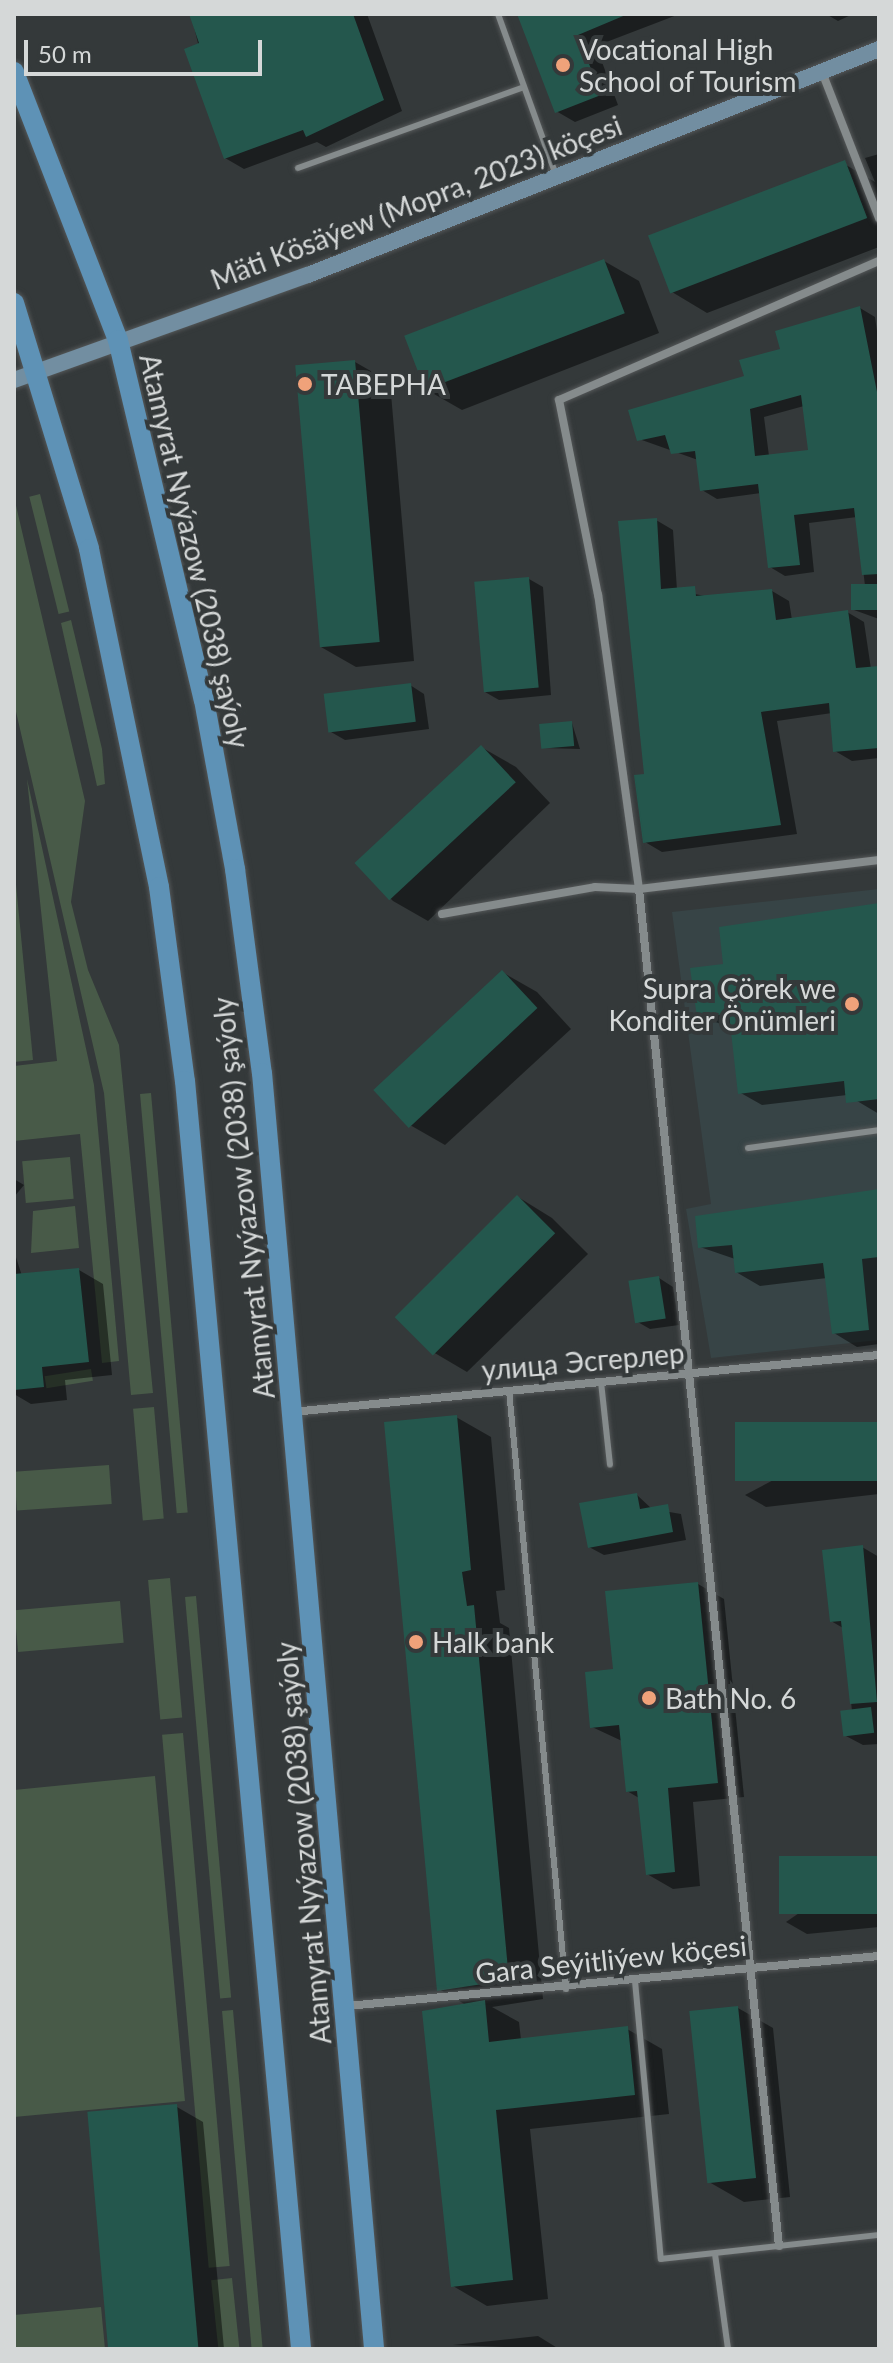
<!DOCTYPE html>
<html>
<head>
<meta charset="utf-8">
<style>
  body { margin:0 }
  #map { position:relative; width:893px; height:2363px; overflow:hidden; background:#34393a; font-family:Lato,sans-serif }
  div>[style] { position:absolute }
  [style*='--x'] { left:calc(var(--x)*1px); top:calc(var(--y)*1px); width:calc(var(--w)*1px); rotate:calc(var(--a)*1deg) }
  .built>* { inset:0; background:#374446 }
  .green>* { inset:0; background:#485a48; transform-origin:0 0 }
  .shadow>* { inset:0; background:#0007 }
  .building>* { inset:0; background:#24574d; transform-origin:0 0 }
  .roads { filter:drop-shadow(0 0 2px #545758) drop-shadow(0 0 2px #545758) }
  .lane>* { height:6px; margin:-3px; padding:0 3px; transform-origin:3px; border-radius:3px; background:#858b8c }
  .street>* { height:8px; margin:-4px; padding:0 4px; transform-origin:4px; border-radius:4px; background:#858b8c }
  .secondary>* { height:16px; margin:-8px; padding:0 8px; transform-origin:8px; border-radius:8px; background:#728ea1 }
  .primary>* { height:20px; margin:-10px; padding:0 10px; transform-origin:10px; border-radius:10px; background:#5e92b6 }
  .dots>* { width:22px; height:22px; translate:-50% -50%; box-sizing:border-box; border:4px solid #34393a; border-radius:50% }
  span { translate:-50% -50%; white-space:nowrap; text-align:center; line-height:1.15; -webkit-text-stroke:8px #34393a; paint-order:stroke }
  .poi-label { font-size:28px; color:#d5d8d8 }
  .left { translate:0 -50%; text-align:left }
  .right { translate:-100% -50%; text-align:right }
  .street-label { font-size:28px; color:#d5d8d8 }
  .frame { position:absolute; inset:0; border:16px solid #d5d8d8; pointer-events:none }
  .scale { position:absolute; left:24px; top:40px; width:238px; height:36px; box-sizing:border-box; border:4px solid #d5d8d8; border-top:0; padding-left:10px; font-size:24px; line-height:28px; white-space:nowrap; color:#d5d8d8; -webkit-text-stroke:6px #34393a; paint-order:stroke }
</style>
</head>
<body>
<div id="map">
  <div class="built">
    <div style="clip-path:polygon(879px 889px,879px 1340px,711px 1358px,686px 1209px,711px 1204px,672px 912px)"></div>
  </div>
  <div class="green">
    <div style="left:40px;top:494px;width:121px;height:11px;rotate:76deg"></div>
    <div style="clip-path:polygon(14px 497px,85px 801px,71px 902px,88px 970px,119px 1045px,153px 1393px,131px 1395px,104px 1093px,14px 703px)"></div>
    <div style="clip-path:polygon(71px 620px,102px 749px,105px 784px,97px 786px,61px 623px)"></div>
    <div style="clip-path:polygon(27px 779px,94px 1085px,119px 1361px,102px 1363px,80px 1134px,14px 1141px,14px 1066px,57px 1061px)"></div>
    <div style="clip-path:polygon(14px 864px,33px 1060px,14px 1062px)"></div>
    <div style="left:151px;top:1093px;width:421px;height:11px;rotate:85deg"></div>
    <div style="left:70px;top:1157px;width:42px;height:48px;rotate:85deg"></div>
    <div style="clip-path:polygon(75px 1206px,79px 1248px,31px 1253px,33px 1211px)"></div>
    <div style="left:91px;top:1369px;width:12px;height:47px;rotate:81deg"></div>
    <div style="left:154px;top:1407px;width:112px;height:21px;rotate:85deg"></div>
    <div style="left:109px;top:1465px;width:39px;height:95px;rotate:86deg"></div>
    <div style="left:170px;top:1578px;width:140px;height:22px;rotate:85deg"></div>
    <div style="left:196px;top:1596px;width:403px;height:11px;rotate:85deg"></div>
    <div style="left:120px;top:1601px;width:42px;height:106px;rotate:85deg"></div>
    <div style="left:183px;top:1733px;width:535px;height:21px;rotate:85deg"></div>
    <div style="clip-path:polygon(155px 1776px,185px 2101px,14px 2117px,14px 1790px)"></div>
    <div style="left:233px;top:2010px;width:340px;height:11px;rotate:85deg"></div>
    <div style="left:232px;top:2278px;width:71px;height:21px;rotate:84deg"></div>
    <div style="clip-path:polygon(101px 2307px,105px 2349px,14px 2349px,14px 2315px)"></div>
  </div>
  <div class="shadow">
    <div style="clip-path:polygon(191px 14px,367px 14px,402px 111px,326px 147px,317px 142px,244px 169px,225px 158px)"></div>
    <div style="clip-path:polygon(519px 14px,698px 14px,677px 15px,596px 46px,618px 105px,575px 122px,556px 111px)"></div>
    <div style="clip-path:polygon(826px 14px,853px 14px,838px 21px)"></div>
    <div style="clip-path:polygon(879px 154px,879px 247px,707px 313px,672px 292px,846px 165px,875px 182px,865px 158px)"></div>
    <div style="clip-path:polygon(604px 261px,639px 281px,659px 333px,462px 410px,427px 390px)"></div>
    <div style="clip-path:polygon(evenodd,860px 308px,875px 317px,879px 345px,879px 619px,854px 610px,865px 586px,857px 517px,809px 523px,814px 572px,785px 576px,770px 567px,761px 493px,717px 499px,702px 490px,698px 460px,639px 439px,860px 308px,804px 406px,811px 451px,769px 456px,764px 417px,804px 406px)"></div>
    <div style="clip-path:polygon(355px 362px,390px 382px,414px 661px,356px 667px,321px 647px)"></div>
    <div style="clip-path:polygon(656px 520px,673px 530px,677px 590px,709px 597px,772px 591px,789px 601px,792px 620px,847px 612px,864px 622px,871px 669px,879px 668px,879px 758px,852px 761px,835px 751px,832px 713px,777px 721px,797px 834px,662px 852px,645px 842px)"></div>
    <div style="clip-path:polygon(529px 579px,543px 587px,551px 695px,499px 700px,485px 692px)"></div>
    <div style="clip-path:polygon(410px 685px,424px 694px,429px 729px,345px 740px,331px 732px)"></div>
    <div style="clip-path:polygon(572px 723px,580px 749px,543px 748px)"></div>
    <div style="clip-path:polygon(481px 747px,516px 767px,550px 803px,428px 921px,393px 901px,358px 865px)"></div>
    <div style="clip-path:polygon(879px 906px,879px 1114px,847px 1095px,762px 1105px,739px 1092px,732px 1028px,699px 1016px,726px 966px)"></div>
    <div style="clip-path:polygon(502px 972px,537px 992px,571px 1029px,445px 1145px,410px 1125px)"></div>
    <div style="clip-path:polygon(14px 1179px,24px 1185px,14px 1197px)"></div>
    <div style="clip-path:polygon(879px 1192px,879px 1344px,857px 1347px,834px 1333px,827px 1278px,760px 1286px,736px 1272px,735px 1259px,700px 1247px)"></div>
    <div style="clip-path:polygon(518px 1197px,552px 1218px,588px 1254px,467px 1372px,433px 1352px)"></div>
    <div style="clip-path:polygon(14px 1251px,22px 1276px,79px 1270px,103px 1284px,112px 1375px,65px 1380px,67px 1400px,31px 1404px,14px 1394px)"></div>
    <div style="clip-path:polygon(659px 1278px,673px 1287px,679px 1325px,650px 1329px,636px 1321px)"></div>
    <div style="clip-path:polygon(456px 1417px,491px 1437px,505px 1590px,496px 1591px,500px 1623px,509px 1628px,543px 1999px,492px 2007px,519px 2022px,521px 2040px,627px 2029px,662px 2049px,669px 2114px,530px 2129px,548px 2299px,487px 2306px,453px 2286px,466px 2005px,439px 1989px)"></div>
    <div style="clip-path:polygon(879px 1424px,879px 1494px,766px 1507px,745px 1495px)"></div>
    <div style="clip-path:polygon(637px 1495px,652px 1509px,681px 1514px,686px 1540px,604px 1555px,589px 1547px)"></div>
    <div style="clip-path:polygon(862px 1547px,879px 1557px,879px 1744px,863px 1745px,844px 1735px,852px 1711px,843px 1628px,831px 1621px)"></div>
    <div style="clip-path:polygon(698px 1584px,724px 1599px,744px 1797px,693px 1802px,700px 1886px,673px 1889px,647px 1874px,639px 1798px,627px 1791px,622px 1741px,592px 1727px,615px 1671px)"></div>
    <div style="clip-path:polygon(879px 1858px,879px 1927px,807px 1934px,786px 1922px)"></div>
    <div style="clip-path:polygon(738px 2008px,773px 2028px,790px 2197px,744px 2202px,709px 2182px)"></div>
    <div style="clip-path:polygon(177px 2107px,203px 2122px,224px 2349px,110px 2349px)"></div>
    <div style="clip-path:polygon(538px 2336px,559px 2349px,453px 2345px)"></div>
  </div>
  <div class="building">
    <div style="clip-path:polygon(189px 14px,353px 14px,384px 100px,306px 137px,303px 130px,224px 159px,184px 49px,199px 43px)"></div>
    <div style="clip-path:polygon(517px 14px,628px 14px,578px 35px,601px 95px,555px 113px)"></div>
    <div style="left:845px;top:160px;width:62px;height:211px;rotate:69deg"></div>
    <div style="left:604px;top:259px;width:58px;height:214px;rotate:69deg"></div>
    <div style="clip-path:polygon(evenodd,860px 306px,879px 402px,879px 574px,862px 575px,854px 508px,794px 515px,800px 565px,768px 568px,758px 484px,700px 491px,695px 451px,671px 454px,665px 435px,637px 441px,628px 410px,744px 376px,739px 360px,780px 349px,775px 331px,860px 306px,801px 395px,808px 450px,755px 456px,750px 409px,801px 395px)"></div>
    <div style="left:355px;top:360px;width:283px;height:60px;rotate:85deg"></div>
    <div style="clip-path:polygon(657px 518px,661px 589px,695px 586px,696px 596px,772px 589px,776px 620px,848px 610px,856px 668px,879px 666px,879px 748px,833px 752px,829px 703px,761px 712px,781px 825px,643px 843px,634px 775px,644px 774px,618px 521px)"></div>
    <div style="left:529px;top:577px;width:111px;height:55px;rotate:85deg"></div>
    <div style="left:879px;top:584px;width:26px;height:28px;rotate:90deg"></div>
    <div style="left:411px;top:683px;width:39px;height:88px;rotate:83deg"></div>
    <div style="left:572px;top:721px;width:25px;height:33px;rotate:85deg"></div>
    <div style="left:481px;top:745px;width:51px;height:173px;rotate:47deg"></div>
    <div style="clip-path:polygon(879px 903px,879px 1099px,846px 1103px,844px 1081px,738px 1094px,729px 1014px,697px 1017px,690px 968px,723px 964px,719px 927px)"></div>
    <div style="left:502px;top:970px;width:52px;height:176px;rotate:47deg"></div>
    <div style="clip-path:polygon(879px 1189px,879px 1257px,862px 1259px,869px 1330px,832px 1334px,823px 1263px,735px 1273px,732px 1245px,698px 1248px,695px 1216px)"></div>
    <div style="left:517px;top:1195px;width:54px;height:173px;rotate:45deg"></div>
    <div style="clip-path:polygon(79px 1268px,89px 1362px,42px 1367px,44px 1387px,14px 1390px,14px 1274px)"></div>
    <div style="left:659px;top:1276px;width:43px;height:31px;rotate:81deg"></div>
    <div style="clip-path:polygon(457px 1415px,471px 1570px,462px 1572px,467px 1606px,474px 1605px,509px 1980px,437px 1991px,384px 1422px)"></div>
    <div style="left:879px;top:1422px;width:59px;height:144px;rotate:90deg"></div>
    <div style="clip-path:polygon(637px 1493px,640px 1509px,668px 1504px,673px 1532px,588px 1548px,579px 1503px)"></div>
    <div style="clip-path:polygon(863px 1545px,877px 1702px,850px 1704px,841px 1621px,830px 1622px,822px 1550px)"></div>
    <div style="clip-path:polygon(698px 1582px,718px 1783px,668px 1788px,675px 1872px,646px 1875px,637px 1791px,626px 1792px,619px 1725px,590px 1728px,585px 1672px,613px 1669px,605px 1591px)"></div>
    <div style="left:871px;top:1707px;width:26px;height:31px;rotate:83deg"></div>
    <div style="left:879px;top:1856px;width:58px;height:100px;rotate:90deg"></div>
    <div style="clip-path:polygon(485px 2000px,489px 2042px,628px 2026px,635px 2095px,496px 2110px,513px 2280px,451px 2287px,422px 2011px)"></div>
    <div style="left:738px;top:2006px;width:173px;height:49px;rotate:84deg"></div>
    <div style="left:177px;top:2104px;width:246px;height:90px;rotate:85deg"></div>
  </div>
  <div class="roads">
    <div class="lane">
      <div style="--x:498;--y:14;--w:171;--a:70.2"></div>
      <div style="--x:298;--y:168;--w:238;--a:-19.7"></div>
      <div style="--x:748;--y:1148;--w:132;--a:-7.8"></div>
      <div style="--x:601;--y:1382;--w:83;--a:83.8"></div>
      <div style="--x:509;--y:1390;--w:602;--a:84.56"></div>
      <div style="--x:635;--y:1981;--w:279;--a:84.7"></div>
      <div style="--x:661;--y:2259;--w:219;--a:-6.3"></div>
      <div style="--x:715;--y:2254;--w:96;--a:82.2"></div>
    </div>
    <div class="street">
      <div style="--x:822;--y:72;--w:157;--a:68.7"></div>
      <div style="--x:442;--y:914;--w:155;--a:-10"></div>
      <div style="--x:595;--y:887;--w:44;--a:2.6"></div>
      <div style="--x:639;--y:889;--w:242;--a:-6.9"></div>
      <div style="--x:292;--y:1412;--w:590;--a:-5.55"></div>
      <div style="--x:347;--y:2006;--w:534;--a:-5.37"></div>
      <div style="--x:779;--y:2246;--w:1364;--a:-95.89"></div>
      <div style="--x:639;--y:889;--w:297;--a:-97.9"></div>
      <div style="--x:598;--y:595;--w:199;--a:-101.3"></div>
      <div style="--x:559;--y:400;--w:349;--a:-23.5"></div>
    </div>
    <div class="secondary">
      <div style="--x:14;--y:380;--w:312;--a:-19.7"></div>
      <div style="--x:308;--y:275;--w:614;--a:-21.59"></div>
    </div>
    <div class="primary">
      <div style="--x:14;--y:72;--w:287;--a:68.8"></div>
      <div style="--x:118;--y:340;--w:370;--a:76.6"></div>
      <div style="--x:204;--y:700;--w:172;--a:79.6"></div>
      <div style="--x:235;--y:869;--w:206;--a:82.5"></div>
      <div style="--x:262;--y:1073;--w:1281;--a:84.98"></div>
      <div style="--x:14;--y:303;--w:257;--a:73"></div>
      <div style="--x:89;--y:549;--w:345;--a:78.3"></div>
      <div style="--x:159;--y:887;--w:196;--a:82.4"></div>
      <div style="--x:185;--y:1081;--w:1273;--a:84.77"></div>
    </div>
  </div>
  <div class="dots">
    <div style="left:563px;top:65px;background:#f0a27a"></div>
    <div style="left:305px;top:384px;background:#f0a27a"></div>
    <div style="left:852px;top:1004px;background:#f0a27a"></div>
    <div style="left:416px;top:1642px;background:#f0a27a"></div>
    <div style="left:649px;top:1698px;background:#f0a27a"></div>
  </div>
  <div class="poi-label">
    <span class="left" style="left:579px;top:65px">Vocational High<br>School of Tourism</span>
    <span class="left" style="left:321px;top:384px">ТАВЕРНА</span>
    <span class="right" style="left:836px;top:1004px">Supra Çörek we<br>Konditer Önümleri</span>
    <span class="left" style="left:432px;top:1642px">Halk bank</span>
    <span class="left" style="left:665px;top:1698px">Bath No. 6</span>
  </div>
  <div class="street-label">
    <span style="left:416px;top:202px;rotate:-21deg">Mäti Kösäýew (Mopra, 2023) köçesi</span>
    <span style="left:195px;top:551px;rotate:77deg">Atamyrat Nyýazow (2038) şaýoly</span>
    <span style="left:243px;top:1198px;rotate:-96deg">Atamyrat Nyýazow (2038) şaýoly</span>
    <span style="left:583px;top:1361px;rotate:-5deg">улица Эсгерлер</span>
    <span style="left:303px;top:1843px;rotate:-95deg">Atamyrat Nyýazow (2038) şaýoly</span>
    <span style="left:611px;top:1959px;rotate:-6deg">Gara Seýitliýew köçesi</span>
  </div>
  <div class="frame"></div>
  <div class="scale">50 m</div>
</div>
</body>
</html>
